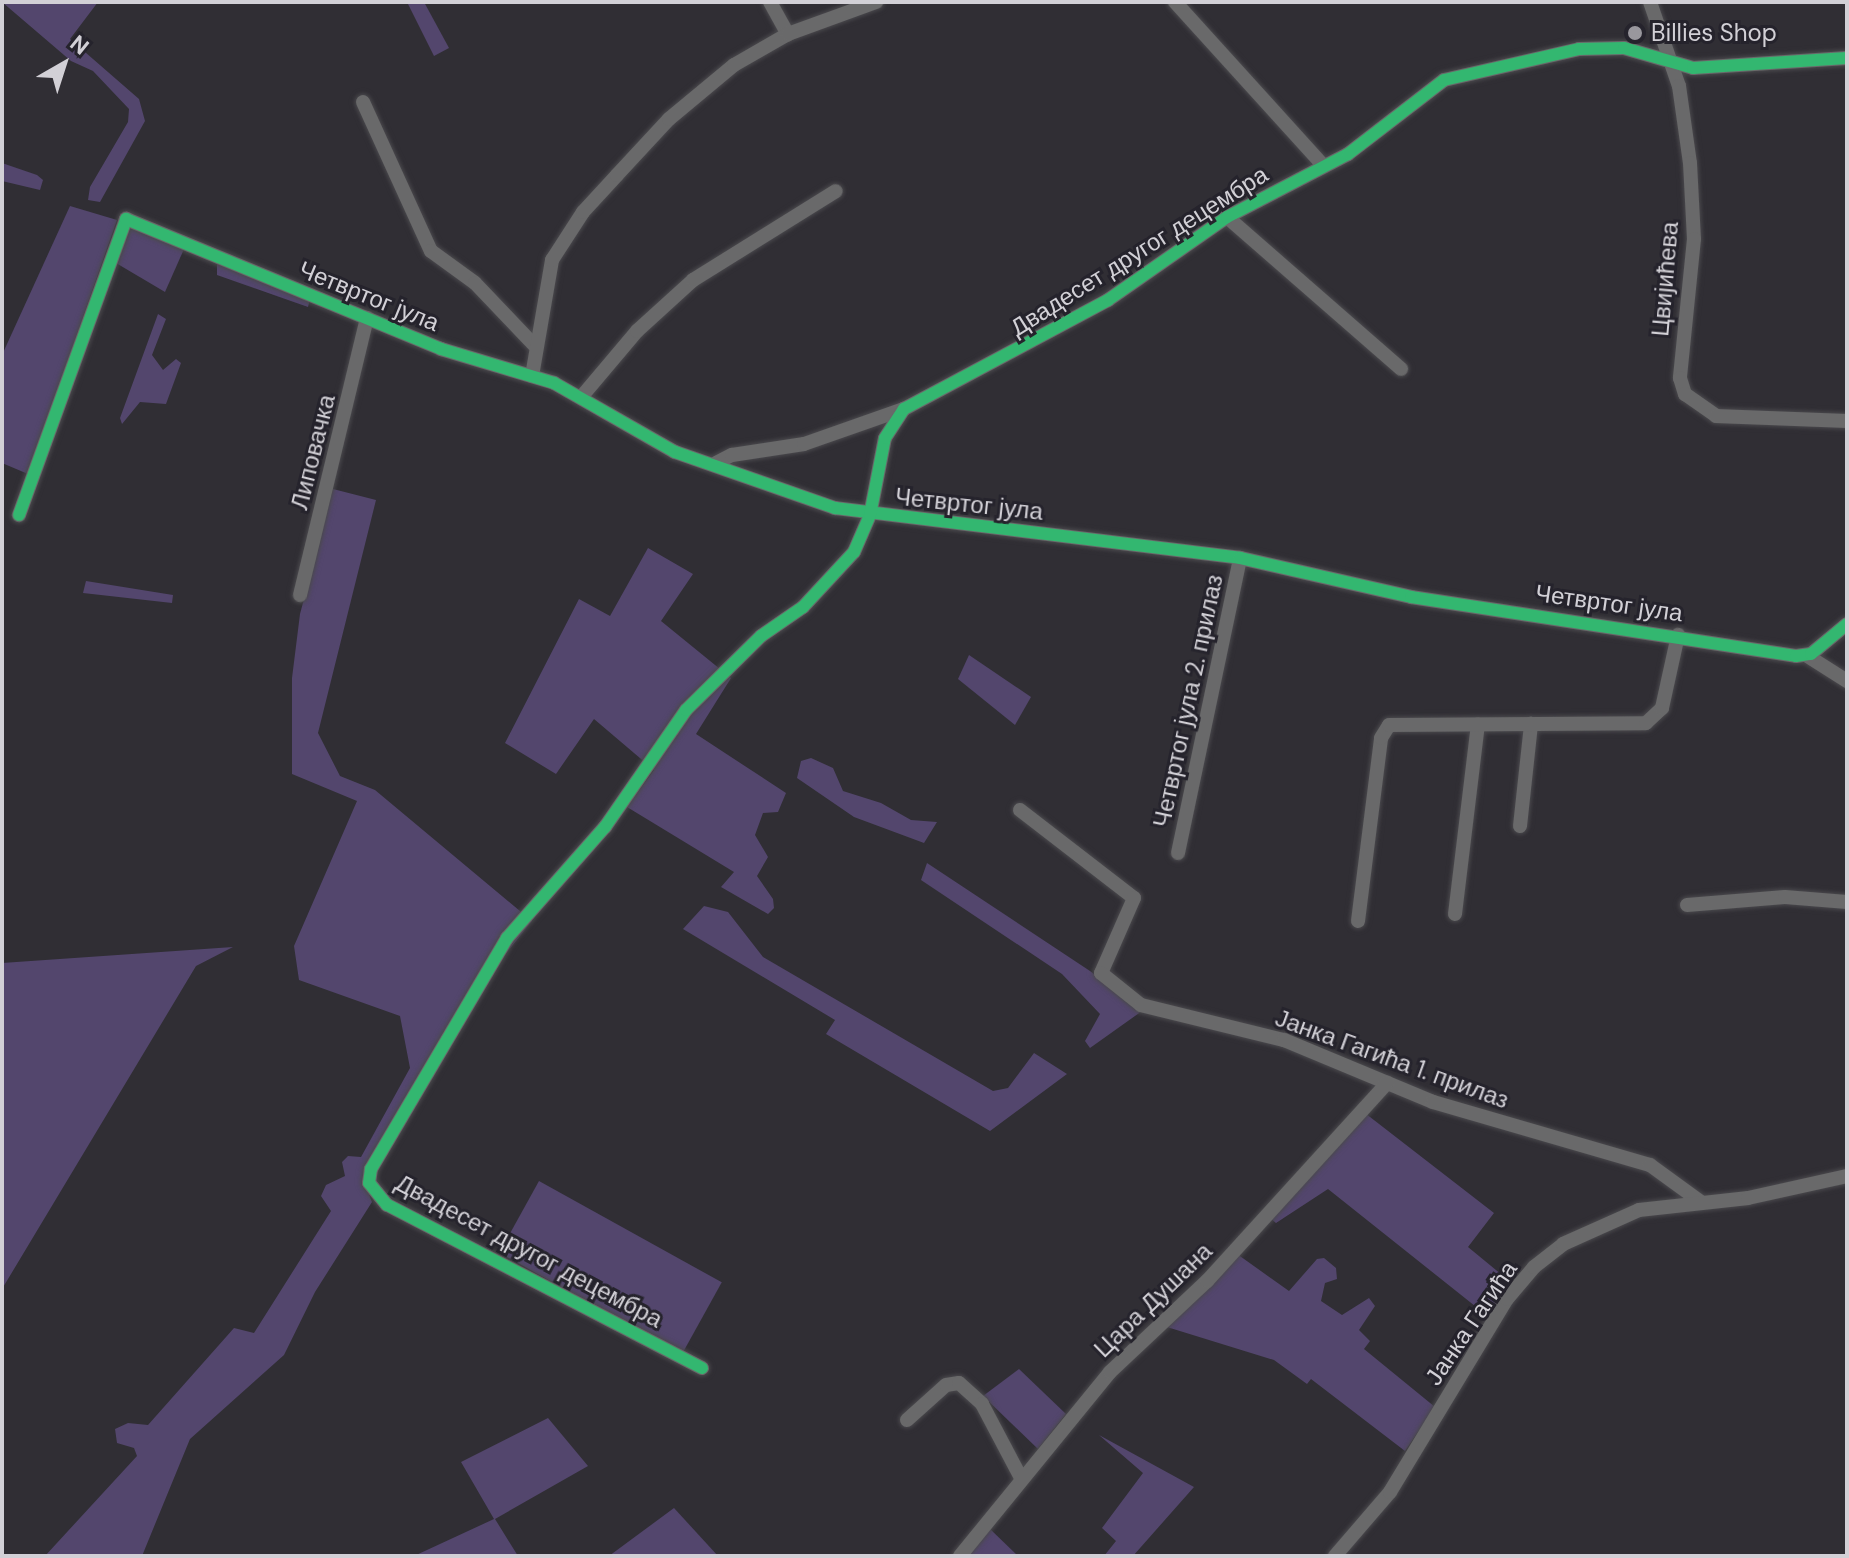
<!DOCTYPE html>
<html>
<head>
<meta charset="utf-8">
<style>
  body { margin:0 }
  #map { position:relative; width:1849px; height:1558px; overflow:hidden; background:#302e34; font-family:"DM Sans",sans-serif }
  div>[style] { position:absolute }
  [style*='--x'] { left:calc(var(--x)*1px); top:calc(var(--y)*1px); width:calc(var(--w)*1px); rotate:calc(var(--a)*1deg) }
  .green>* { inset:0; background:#53466d; transform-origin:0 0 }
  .roads { filter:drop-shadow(0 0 2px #4a494d) drop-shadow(0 0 2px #4a494d) }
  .street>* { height:14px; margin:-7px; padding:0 7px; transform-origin:7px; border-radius:7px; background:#69696a }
  .cycleway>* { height:12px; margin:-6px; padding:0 6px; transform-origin:6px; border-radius:6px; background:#33b770 }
  .dots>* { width:22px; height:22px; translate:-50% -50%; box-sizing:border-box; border:4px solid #25232c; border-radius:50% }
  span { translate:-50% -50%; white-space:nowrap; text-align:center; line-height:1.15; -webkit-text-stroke:6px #25232c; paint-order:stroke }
  .poi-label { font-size:24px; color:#d2d0d6 }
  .left { translate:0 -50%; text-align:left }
  .street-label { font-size:24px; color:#d2d0d6 }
  .frame { position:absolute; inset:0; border:4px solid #d2d0d6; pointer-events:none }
  .north { position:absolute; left:24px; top:24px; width:80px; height:80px; -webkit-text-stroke:6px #25232c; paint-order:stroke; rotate:39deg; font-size:22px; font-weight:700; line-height:32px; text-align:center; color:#d2d0d6 }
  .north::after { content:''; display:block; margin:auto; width:28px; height:36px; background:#d2d0d6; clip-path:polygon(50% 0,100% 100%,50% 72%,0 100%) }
</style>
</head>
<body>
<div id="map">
  <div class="green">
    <div style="clip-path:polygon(2px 2px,98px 2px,70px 39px,139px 99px,145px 121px,100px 202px,88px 200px,90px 187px,128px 122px,129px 109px,93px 71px,71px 61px)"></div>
    <div style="clip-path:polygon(407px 2px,424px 2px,449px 48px,434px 56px)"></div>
    <div style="clip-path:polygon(2px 163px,37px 175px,43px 180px,40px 190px,2px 181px)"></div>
    <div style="clip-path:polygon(70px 206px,117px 220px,28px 474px,2px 463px,2px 355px)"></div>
    <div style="clip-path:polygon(128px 225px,184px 249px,165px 292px,116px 263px)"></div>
    <div style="clip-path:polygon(217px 264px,310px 299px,308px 307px,217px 275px)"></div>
    <div style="clip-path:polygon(158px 314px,166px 319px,152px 355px,163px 370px,176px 359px,181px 363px,166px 404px,140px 402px,122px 424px,120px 418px)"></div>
    <div style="clip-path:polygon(333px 489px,376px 500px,318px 733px,340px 776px,375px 790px,532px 921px,444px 1031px,365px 1184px,372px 1202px,315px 1292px,284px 1355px,190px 1439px,142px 1556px,45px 1556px,137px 1456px,134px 1448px,117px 1443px,115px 1429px,128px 1423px,148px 1425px,234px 1328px,254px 1333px,331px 1211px,321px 1196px,326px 1185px,345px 1176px,342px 1162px,348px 1156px,361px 1157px,410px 1068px,400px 1016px,299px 980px,294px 946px,357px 801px,292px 774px,292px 678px,300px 614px)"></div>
    <div style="clip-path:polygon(648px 548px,693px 574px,661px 621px,731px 678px,696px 734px,786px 793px,778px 812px,763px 813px,755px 835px,768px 857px,757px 876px,773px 899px,774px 908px,768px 914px,721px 887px,734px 872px,627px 807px,654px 770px,594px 719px,556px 774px,505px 743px,579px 599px,610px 616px)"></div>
    <div style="clip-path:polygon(86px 581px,173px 595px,172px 603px,83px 593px)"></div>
    <div style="clip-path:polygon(969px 655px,1031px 697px,1015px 725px,958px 679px)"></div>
    <div style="clip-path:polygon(811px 758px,833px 768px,843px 791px,881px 803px,911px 820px,937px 822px,924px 843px,854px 817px,797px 778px,801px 761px)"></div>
    <div style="clip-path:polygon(927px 863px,1090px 971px,1142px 1011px,1090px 1048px,1085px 1041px,1100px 1014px,1062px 974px,921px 880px)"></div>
    <div style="clip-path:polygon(704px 906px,728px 912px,763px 957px,993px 1091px,1008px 1088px,1034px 1053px,1067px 1074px,990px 1131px,826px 1034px,835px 1020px,683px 929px)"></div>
    <div style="clip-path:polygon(233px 947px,196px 966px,2px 1289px,2px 963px)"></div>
    <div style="clip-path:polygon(1361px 1110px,1494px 1213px,1468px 1247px,1513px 1284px,1490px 1318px,1328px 1189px,1276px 1223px,1264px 1213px)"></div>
    <div style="left:539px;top:1181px;width:209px;height:82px;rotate:29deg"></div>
    <div style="clip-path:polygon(1230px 1249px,1289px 1291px,1317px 1259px,1324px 1258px,1336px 1268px,1337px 1279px,1325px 1283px,1321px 1301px,1342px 1315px,1369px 1298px,1375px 1306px,1359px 1330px,1370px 1341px,1364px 1349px,1435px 1407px,1405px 1451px,1311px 1379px,1307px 1384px,1274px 1360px,1154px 1323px)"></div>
    <div style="clip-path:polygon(1019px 1369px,1066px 1414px,1038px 1449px,983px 1396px)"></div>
    <div style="clip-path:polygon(548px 1418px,588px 1466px,495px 1519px,518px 1556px,414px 1556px,494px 1519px,461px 1462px)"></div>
    <div style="clip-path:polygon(1099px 1435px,1194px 1487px,1133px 1556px,1104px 1556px,1116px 1541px,1102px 1528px,1143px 1473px)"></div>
    <div style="clip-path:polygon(674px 1508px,718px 1556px,609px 1556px)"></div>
    <div style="clip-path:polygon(989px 1528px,1018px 1556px,966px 1556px)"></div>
  </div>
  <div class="roads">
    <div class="street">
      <div style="--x:770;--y:2;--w:37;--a:61"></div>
      <div style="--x:1175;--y:2;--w:220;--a:47.8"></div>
      <div style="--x:1650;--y:2;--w:89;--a:71"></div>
      <div style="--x:1679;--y:86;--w:78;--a:81.9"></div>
      <div style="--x:1690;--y:163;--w:76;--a:87"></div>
      <div style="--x:1694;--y:239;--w:140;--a:95.8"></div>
      <div style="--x:1680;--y:378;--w:17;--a:73"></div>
      <div style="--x:1685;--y:394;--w:38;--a:35"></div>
      <div style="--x:1716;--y:416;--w:131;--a:2.2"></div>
      <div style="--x:363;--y:102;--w:164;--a:65.5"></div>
      <div style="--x:431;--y:251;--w:54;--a:36"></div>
      <div style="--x:475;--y:283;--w:86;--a:46.4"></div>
      <div style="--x:1227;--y:217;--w:231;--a:41.1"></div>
      <div style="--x:532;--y:376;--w:118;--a:-80.2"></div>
      <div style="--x:552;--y:260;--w:57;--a:-57.1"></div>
      <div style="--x:583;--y:212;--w:50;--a:-47.4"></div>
      <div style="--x:617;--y:175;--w:76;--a:-47.1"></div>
      <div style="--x:669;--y:119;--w:85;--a:-39.7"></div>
      <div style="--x:734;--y:65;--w:62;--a:-29.9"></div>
      <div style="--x:788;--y:34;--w:94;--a:-20"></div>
      <div style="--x:583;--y:395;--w:84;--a:-49.8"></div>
      <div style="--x:637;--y:331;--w:76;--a:-42.3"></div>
      <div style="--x:693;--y:280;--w:168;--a:-31.9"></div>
      <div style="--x:716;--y:463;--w:18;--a:-27"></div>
      <div style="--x:732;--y:455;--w:73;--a:-8.7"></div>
      <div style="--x:804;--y:444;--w:106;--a:-19.3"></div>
      <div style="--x:19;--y:515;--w:315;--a:-70.1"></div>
      <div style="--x:126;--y:219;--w:341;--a:22.4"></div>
      <div style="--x:441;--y:349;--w:118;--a:16.7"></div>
      <div style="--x:554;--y:383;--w:139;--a:29.7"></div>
      <div style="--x:675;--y:452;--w:170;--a:19.3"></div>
      <div style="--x:835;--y:508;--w:408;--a:7"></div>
      <div style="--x:1240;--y:558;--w:175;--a:12.8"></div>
      <div style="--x:1411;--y:597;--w:389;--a:8.7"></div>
      <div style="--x:1796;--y:656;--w:15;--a:-8"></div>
      <div style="--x:1811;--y:654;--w:47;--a:-39.8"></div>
      <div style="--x:300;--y:595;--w:285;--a:-76.4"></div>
      <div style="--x:1806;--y:655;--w:49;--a:32.4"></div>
      <div style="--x:1020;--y:810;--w:144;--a:37.7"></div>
      <div style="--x:1134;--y:898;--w:82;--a:113.7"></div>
      <div style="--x:1101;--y:973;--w:51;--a:38.7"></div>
      <div style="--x:1141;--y:1005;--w:147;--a:13.8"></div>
      <div style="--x:1284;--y:1040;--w:161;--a:22.6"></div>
      <div style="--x:1433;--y:1102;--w:226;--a:16.2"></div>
      <div style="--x:1650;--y:1165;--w:63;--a:36"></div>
      <div style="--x:1520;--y:826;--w:103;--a:-83.8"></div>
      <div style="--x:1178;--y:853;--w:301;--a:-78.1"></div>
      <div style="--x:1687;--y:905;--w:98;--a:-4.7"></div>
      <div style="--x:1785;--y:897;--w:62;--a:4.6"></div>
      <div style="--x:1455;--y:914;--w:191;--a:-83.1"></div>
      <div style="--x:1358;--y:921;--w:184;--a:-82.8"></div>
      <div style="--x:1381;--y:738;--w:15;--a:-58"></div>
      <div style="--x:1389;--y:725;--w:257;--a:-0.4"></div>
      <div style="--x:1646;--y:723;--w:22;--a:-43"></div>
      <div style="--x:1662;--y:708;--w:75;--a:-77.6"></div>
      <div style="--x:702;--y:1368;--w:355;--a:-152.6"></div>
      <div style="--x:387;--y:1205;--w:28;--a:-129"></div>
      <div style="--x:369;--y:1183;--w:14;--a:-82"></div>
      <div style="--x:371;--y:1169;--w:268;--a:-59.5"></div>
      <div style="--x:507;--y:938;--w:148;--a:-48.6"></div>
      <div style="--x:605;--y:827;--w:142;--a:-55.3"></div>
      <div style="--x:686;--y:710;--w:105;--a:-44.6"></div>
      <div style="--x:761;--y:636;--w:51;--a:-34.6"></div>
      <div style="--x:803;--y:607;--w:75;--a:-47.2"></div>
      <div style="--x:854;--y:552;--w:40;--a:-66.6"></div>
      <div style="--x:870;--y:515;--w:78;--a:-79"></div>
      <div style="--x:885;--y:438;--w:35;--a:-57"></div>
      <div style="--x:904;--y:409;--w:231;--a:-28.1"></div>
      <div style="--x:1108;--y:300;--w:145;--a:-34.9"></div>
      <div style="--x:1227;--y:217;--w:136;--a:-27.5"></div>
      <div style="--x:1348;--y:154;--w:121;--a:-37.6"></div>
      <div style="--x:1444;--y:80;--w:139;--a:-12.9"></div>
      <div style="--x:1579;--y:49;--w:45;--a:-1.3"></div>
      <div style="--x:1624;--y:48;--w:72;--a:16.2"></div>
      <div style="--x:1693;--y:68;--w:154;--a:-3.7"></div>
      <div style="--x:907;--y:1420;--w:52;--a:-41.9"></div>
      <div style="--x:946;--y:1385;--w:13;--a:-9"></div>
      <div style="--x:959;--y:1383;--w:31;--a:42"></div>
      <div style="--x:982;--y:1404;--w:84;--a:62.2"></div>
      <div style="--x:960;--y:1556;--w:237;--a:-50.8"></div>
      <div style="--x:1110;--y:1372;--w:133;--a:-43.2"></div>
      <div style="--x:1207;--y:1281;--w:268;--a:-47.7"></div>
      <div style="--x:1335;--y:1556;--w:84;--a:-49.3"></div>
      <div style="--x:1390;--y:1492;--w:226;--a:-58.8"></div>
      <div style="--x:1507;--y:1299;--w:42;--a:-49.8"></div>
      <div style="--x:1534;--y:1267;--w:37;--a:-38"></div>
      <div style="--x:1563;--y:1244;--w:83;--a:-24.1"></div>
      <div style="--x:1639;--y:1210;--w:110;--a:-6.3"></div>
      <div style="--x:1748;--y:1198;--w:101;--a:-12.5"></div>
    </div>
  </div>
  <div class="cycleway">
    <div style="--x:19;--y:515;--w:315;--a:-70.1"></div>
    <div style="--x:126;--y:219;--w:341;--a:22.4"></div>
    <div style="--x:441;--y:349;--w:118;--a:16.7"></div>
    <div style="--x:554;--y:383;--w:139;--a:29.7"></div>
    <div style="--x:675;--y:452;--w:170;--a:19.3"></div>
    <div style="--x:835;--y:508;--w:408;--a:7"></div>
    <div style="--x:1240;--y:558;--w:175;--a:12.8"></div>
    <div style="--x:1411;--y:597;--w:389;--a:8.7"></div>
    <div style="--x:1796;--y:656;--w:15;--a:-8"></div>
    <div style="--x:1811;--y:654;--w:47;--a:-39.8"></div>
    <div style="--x:702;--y:1368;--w:355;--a:-152.6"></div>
    <div style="--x:387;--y:1205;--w:28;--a:-129"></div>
    <div style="--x:369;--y:1183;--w:14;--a:-82"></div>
    <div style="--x:371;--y:1169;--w:268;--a:-59.5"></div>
    <div style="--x:507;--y:938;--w:148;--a:-48.6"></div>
    <div style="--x:605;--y:827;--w:142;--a:-55.3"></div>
    <div style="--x:686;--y:710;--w:105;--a:-44.6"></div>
    <div style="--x:761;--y:636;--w:51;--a:-34.6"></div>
    <div style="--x:803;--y:607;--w:75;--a:-47.2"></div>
    <div style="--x:854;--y:552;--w:40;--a:-66.6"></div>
    <div style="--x:870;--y:515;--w:78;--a:-79"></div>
    <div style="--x:885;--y:438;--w:35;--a:-57"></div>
    <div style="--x:904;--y:409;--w:231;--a:-28.1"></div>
    <div style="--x:1108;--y:300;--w:145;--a:-34.9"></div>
    <div style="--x:1227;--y:217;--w:136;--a:-27.5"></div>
    <div style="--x:1348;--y:154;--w:121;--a:-37.6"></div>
    <div style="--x:1444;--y:80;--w:139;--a:-12.9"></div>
    <div style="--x:1579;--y:49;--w:45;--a:-1.3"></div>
    <div style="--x:1624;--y:48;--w:72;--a:16.2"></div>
    <div style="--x:1693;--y:68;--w:154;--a:-3.7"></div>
  </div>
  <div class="dots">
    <div style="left:1635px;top:33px;background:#99979d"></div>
  </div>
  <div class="poi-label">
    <span class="left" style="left:1651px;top:33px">Billies Shop</span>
  </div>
  <div class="street-label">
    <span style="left:1139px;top:251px;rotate:-32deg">Двадесет другог децембра</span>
    <span style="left:1665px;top:279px;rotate:-85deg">Цвијићева</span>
    <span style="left:369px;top:296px;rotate:22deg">Четвртог јула</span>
    <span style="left:313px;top:452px;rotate:-76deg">Липовачка</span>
    <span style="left:969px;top:504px;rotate:6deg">Четвртог јула</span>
    <span style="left:1609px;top:603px;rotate:8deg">Четвртог јула</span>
    <span style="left:1188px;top:701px;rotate:-78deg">Четвртог јула 2. прилаз</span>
    <span style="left:1392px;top:1059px;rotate:20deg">Јанка Гагића 1. прилаз</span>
    <span style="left:529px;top:1251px;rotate:28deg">Двадесет другог децембра</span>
    <span style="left:1153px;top:1300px;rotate:-44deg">Цара Душана</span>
    <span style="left:1471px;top:1323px;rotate:-56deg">Јанка Гагића</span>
  </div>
  <div class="frame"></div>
  <div class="north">N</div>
</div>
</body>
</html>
